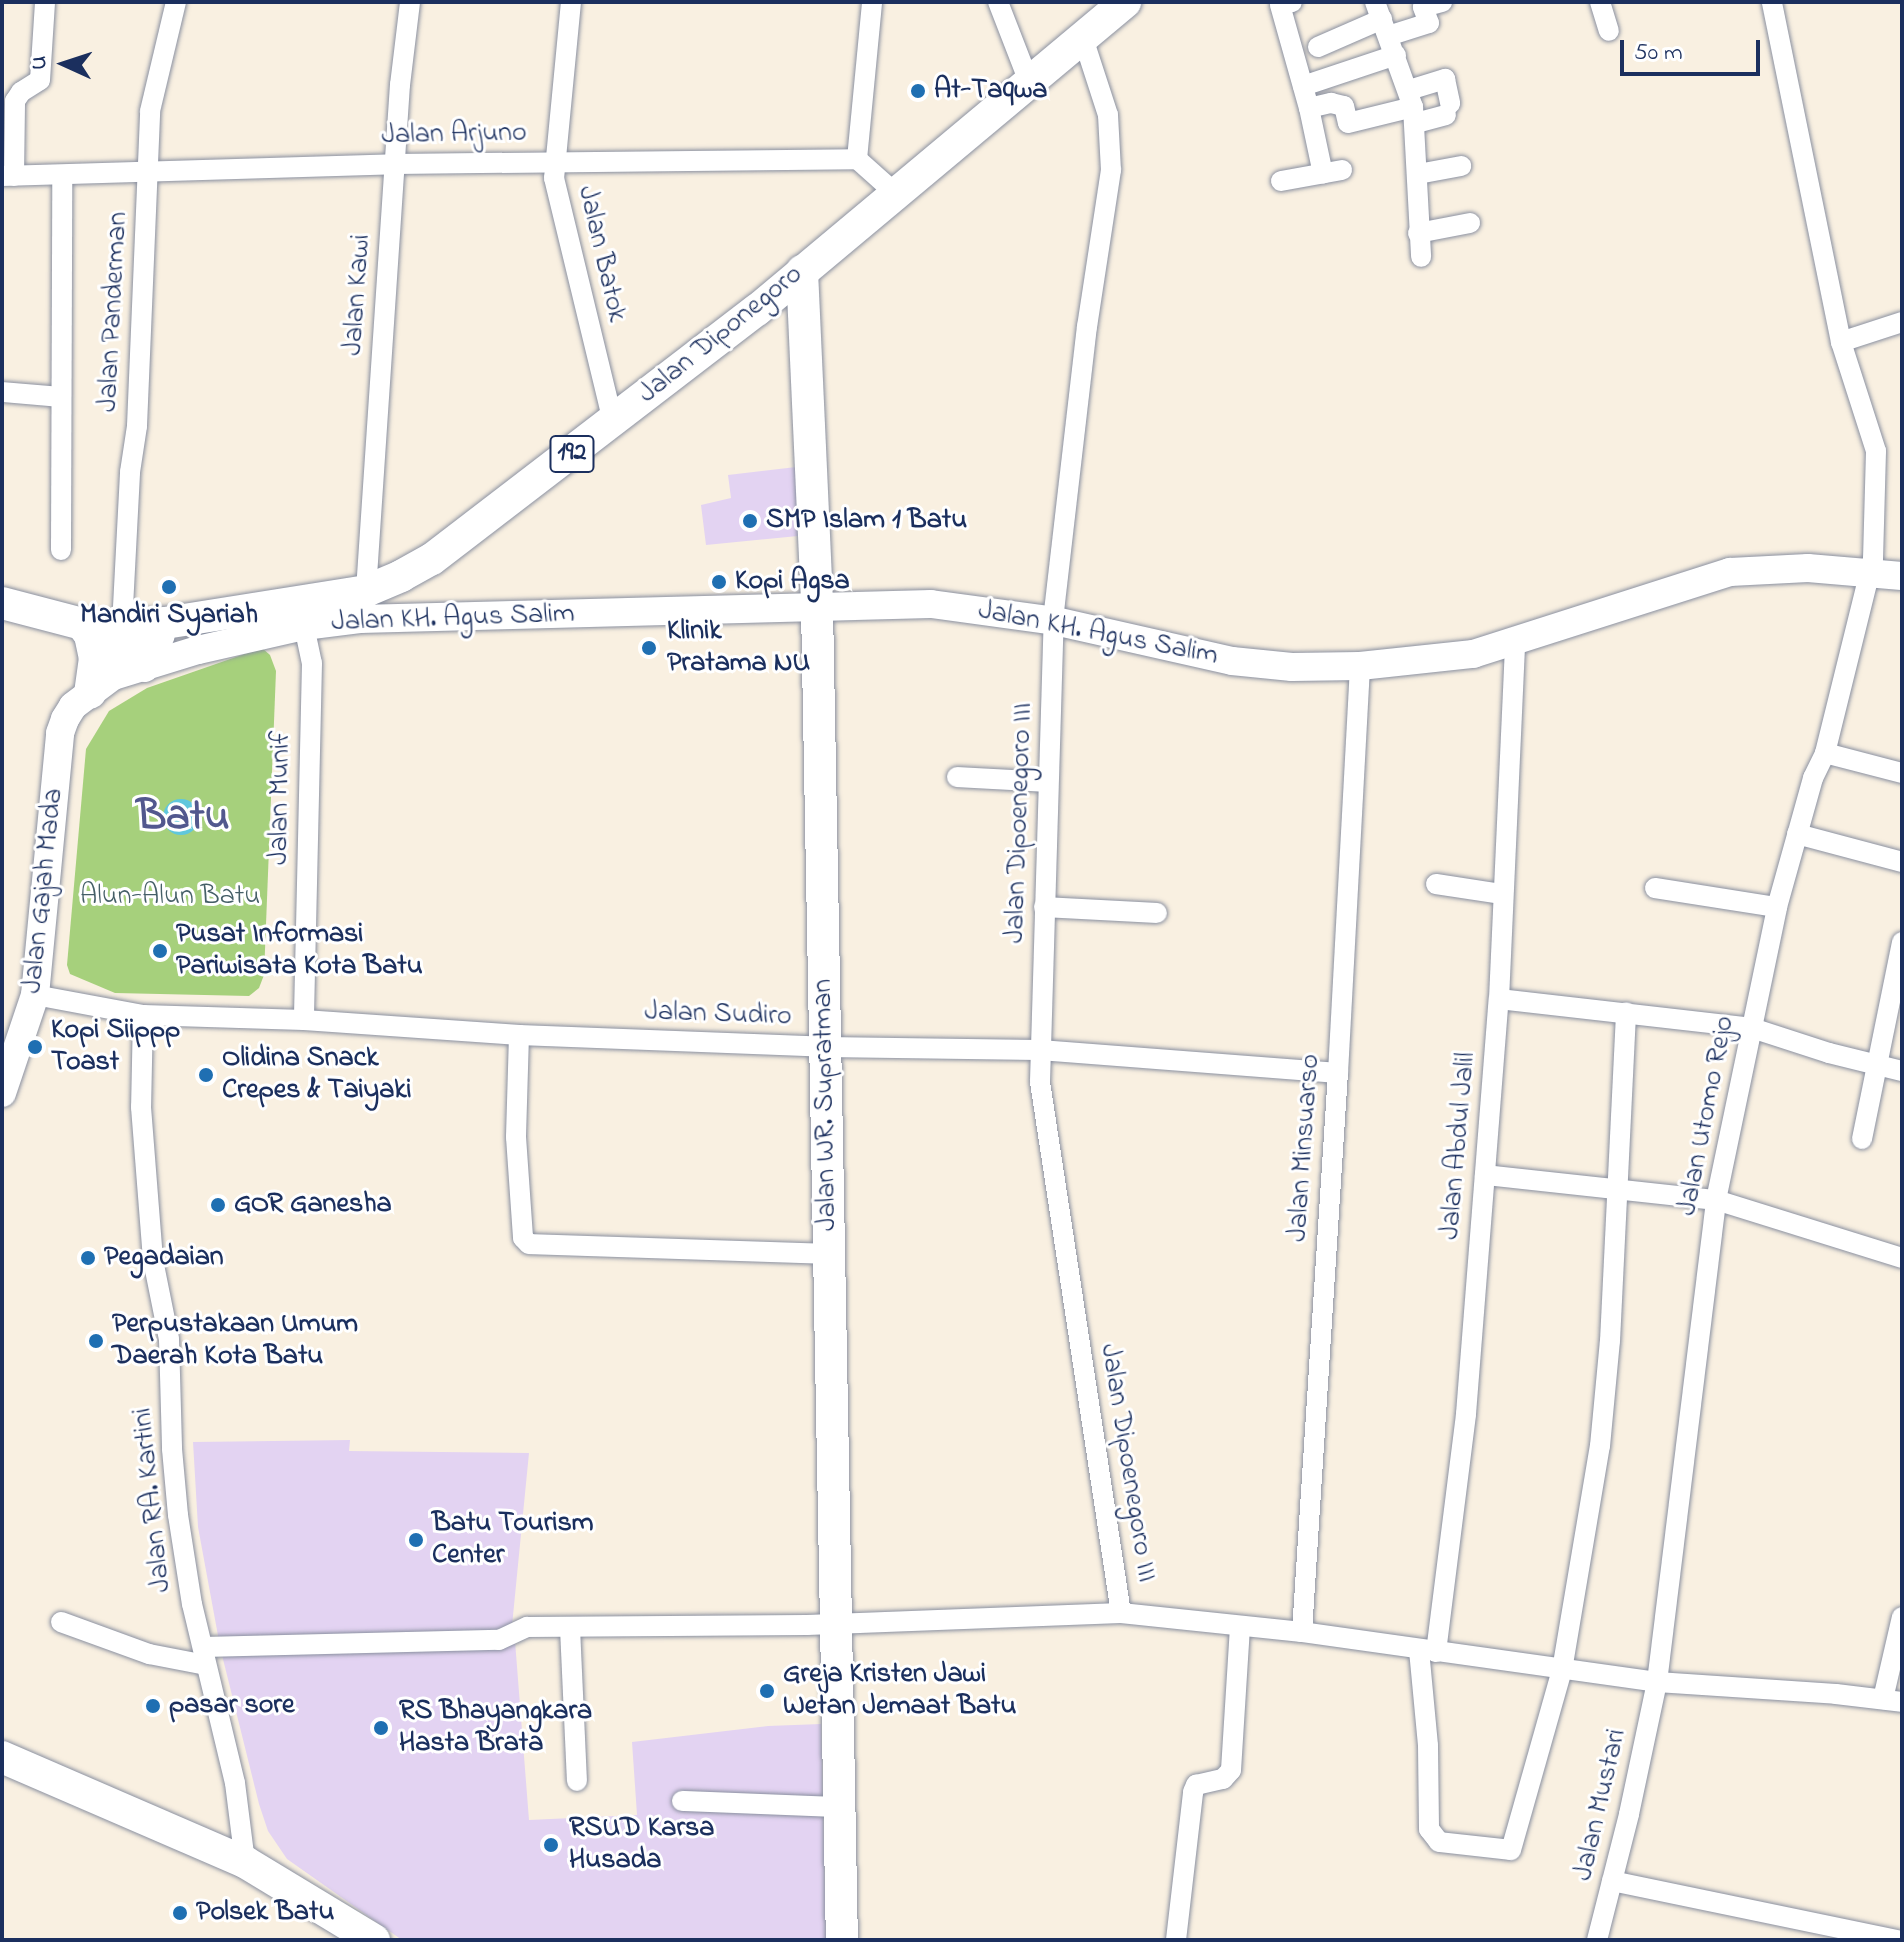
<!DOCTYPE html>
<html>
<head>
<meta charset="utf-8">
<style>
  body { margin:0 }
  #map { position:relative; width:1904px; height:1942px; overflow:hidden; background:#f9f0e1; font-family:"Indie Flower",sans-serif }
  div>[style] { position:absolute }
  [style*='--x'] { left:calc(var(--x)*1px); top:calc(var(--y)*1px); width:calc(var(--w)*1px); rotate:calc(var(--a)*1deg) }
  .built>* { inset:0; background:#e3d3f2 }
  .green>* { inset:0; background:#a6d07c }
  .water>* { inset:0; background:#60c7dc }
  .round { border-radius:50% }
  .roads { filter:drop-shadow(0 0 2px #8a90a0) drop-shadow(0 0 2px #8a90a0) }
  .street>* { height:20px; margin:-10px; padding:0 10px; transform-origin:10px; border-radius:10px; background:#fff }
  .secondary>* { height:28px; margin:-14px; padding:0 14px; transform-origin:14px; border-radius:14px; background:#fff }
  .primary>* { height:32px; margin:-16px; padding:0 16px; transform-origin:16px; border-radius:16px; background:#fff }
  .dots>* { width:22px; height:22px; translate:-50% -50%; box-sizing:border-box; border:4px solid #fff; border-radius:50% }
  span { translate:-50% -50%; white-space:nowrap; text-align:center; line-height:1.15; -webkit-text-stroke:6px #fff; paint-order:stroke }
  .shield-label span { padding:2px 6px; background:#fff; border:2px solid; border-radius:6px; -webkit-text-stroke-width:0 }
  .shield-label { font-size:26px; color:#1b2f5e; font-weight:700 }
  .poi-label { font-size:28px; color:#1b2f5e; font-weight:700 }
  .left { translate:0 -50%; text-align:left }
  .street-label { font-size:28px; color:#1b2f5e }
  .park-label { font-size:28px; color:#455f67 }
  .town-label { font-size:44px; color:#52588e; font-weight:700 }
  .frame { position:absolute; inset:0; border:4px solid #1b2f5e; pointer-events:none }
  .north { position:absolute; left:24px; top:24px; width:80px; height:80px; -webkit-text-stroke:6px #fff; paint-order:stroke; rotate:273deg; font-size:22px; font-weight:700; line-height:32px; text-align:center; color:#1b2f5e }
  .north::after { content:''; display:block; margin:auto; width:28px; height:36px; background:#1b2f5e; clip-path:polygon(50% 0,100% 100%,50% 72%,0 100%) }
  .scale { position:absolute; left:1620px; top:40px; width:140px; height:36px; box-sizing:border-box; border:4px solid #1b2f5e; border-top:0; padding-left:10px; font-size:24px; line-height:28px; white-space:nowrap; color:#1b2f5e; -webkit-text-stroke:6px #fff; paint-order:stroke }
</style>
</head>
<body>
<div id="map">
  <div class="built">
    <div style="clip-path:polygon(796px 467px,798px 536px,706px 545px,701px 505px,731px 498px,728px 475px)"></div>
    <div style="clip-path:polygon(350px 1440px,349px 1451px,529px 1453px,511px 1636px,219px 1641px,198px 1527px,193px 1442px)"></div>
    <div style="clip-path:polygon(515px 1641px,529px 1820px,637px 1815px,632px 1742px,768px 1726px,821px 1724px,826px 1940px,402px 1940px,287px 1859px,268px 1831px,259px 1804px,221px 1651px)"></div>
  </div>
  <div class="green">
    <div style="clip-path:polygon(262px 648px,270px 655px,276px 671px,264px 975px,259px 988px,249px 996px,115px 993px,70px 974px,67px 965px,86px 749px,109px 711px,147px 688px)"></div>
  </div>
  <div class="water">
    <div class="round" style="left:163px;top:799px;width:36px;height:36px"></div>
  </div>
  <div class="roads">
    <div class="street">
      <div style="--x:571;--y:2;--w:177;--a:95.5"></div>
      <div style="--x:554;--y:178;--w:250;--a:76.4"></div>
      <div style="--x:998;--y:2;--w:86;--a:68.8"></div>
      <div style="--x:1292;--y:2;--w:12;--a:166"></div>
      <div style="--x:1280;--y:5;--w:107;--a:74.3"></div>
      <div style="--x:1309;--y:108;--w:23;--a:-13"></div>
      <div style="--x:1331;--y:103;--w:13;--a:13"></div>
      <div style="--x:1344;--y:106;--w:17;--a:77"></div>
      <div style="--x:1348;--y:123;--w:67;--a:-13.8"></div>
      <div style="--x:1375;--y:2;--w:112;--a:70.1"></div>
      <div style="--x:1413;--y:107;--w:150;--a:86.9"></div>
      <div style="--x:1600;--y:2;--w:30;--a:73"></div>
      <div style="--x:1388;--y:36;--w:43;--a:-17.6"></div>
      <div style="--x:1429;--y:23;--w:17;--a:-111"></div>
      <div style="--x:1423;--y:7;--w:20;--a:-15"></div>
      <div style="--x:1083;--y:38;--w:81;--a:72"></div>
      <div style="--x:1108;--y:115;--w:55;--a:86.9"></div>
      <div style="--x:1111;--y:170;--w:158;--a:98.7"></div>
      <div style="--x:1087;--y:326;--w:286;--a:96.6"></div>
      <div style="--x:1054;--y:610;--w:472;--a:91.7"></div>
      <div style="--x:1040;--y:1082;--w:537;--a:81.33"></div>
      <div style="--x:1318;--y:47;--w:70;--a:-23.6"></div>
      <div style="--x:1303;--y:86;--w:98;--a:-18.4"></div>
      <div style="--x:1409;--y:90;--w:38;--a:-17"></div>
      <div style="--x:1445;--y:79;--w:25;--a:78"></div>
      <div style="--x:1309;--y:108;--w:67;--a:78"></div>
      <div style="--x:1416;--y:123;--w:31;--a:-15"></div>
      <div style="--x:857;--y:159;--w:158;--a:-84.5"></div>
      <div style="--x:1418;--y:174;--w:44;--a:-10.5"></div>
      <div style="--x:2;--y:176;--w:393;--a:-1.7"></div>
      <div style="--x:395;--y:164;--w:462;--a:-0.6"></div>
      <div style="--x:857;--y:159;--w:51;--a:41.8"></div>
      <div style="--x:14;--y:176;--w:75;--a:-89.2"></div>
      <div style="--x:15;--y:101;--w:11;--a:-56"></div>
      <div style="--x:21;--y:92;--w:22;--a:-32"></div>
      <div style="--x:40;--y:80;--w:78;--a:-86.3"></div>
      <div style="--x:1281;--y:181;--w:62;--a:-10.2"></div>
      <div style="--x:1418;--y:233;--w:53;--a:-10.9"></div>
      <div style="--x:1841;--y:342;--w:64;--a:-18.2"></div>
      <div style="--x:2;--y:392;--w:58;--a:4.9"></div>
      <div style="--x:61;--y:550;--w:375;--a:-89.8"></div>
      <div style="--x:366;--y:591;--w:507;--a:-86.16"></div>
      <div style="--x:400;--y:85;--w:84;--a:-83.1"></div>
      <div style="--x:122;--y:626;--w:154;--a:-87"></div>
      <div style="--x:130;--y:472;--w:47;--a:-81.3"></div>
      <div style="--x:137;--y:426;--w:315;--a:-87.6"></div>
      <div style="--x:150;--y:111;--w:112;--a:-76.6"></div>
      <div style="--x:304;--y:626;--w:38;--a:78"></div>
      <div style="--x:312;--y:663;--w:357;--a:91.3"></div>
      <div style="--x:1825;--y:753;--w:80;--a:14.6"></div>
      <div style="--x:957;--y:777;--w:91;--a:3.1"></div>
      <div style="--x:1797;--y:834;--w:109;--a:14.9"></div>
      <div style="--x:1436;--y:884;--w:67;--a:8.6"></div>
      <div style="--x:1655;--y:888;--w:123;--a:8.9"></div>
      <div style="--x:1044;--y:907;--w:113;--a:3"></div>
      <div style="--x:35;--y:995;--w:110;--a:10.5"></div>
      <div style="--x:143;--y:1015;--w:161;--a:1.8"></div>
      <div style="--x:304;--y:1020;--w:216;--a:4"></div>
      <div style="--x:519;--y:1035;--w:306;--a:2.2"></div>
      <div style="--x:825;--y:1047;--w:215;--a:0.8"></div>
      <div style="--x:1040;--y:1050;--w:299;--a:4.4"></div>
      <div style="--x:1499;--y:999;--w:255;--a:6.5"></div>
      <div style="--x:1752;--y:1028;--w:81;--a:18"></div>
      <div style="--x:1829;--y:1053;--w:75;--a:13.9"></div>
      <div style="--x:143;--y:1015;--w:92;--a:91.2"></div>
      <div style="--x:141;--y:1107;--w:153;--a:85.5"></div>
      <div style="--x:153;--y:1260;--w:81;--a:78.6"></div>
      <div style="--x:169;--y:1339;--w:110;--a:88.4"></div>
      <div style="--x:172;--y:1449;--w:66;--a:84.8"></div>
      <div style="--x:178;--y:1515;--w:90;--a:81.1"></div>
      <div style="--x:192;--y:1604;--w:184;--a:76.5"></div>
      <div style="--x:235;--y:1783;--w:80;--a:82.8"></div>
      <div style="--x:519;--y:1035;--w:102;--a:91.7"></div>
      <div style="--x:516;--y:1137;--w:101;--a:86"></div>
      <div style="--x:523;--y:1238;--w:8;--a:45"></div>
      <div style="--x:529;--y:1244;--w:300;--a:1.9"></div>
      <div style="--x:1862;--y:1139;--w:201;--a:-78.5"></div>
      <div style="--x:1485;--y:1175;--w:232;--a:6.2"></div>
      <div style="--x:1716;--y:1200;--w:195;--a:17.3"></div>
      <div style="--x:61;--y:1622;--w:94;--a:20"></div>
      <div style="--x:149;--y:1654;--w:58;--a:10.9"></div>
      <div style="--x:570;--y:1628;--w:153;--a:87.4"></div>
      <div style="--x:1302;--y:1632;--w:560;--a:-86.32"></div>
      <div style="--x:1338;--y:1073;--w:408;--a:-86.9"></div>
      <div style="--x:203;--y:1647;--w:296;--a:-1.4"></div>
      <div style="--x:499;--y:1640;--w:31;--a:-25"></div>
      <div style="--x:527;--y:1627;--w:280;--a:-0.4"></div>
      <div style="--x:807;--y:1625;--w:314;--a:-2.2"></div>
      <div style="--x:1121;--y:1613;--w:182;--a:6"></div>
      <div style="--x:1302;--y:1632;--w:359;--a:8"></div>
      <div style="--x:1657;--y:1682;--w:179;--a:3.8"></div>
      <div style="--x:1836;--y:1694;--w:66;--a:6.9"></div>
      <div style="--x:1419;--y:1650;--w:96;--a:84.6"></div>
      <div style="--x:1428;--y:1746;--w:83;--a:89.3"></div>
      <div style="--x:1429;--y:1829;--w:16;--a:52"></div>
      <div style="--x:1439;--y:1842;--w:72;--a:6.3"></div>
      <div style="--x:1511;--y:1850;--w:187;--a:-74.2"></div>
      <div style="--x:1562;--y:1670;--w:227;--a:-80.4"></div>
      <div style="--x:1600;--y:1446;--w:105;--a:-84.6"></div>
      <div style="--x:1610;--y:1341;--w:329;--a:-87.2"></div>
      <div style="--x:1436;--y:1652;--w:240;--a:-82.8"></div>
      <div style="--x:1466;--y:1414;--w:416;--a:-85.5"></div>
      <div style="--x:1499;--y:999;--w:356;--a:-87.4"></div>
      <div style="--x:1883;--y:1699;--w:84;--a:-77"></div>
      <div style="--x:682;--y:1801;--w:157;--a:2.2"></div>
      <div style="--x:1612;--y:1881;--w:292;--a:11.7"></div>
      <div style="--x:1176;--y:1940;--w:149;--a:-83.4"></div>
      <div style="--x:1193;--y:1792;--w:8;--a:-67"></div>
      <div style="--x:1196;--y:1785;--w:28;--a:-13"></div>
      <div style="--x:1223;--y:1779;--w:12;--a:-48"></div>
      <div style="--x:1231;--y:1770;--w:143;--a:-86.4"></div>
      <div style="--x:1597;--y:1940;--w:130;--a:-75.7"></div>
      <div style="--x:1629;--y:1814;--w:135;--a:-78"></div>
      <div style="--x:1657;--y:1682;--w:486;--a:-83"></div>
      <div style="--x:1716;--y:1200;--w:299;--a:-78.2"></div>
      <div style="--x:1777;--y:907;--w:134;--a:-74.4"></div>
      <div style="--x:1813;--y:778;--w:28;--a:-64"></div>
      <div style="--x:1825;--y:753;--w:200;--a:-76.1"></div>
      <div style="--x:1873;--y:559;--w:108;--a:-88.4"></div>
      <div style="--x:1876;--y:451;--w:114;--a:-107.8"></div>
      <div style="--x:1841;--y:342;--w:347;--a:-101.5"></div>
    </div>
    <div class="secondary">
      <div style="--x:2;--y:1093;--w:103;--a:-71.4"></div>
      <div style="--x:35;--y:995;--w:263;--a:-84.5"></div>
      <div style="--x:60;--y:733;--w:15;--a:-70"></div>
      <div style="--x:65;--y:719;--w:15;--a:-58"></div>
      <div style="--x:73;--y:706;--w:50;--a:-36.9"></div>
      <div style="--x:113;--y:676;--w:89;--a:-17"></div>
      <div style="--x:198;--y:650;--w:109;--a:-12.8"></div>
      <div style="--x:304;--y:626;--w:56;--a:-7.1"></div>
      <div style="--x:360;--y:619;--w:571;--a:-1.5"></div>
      <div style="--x:931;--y:604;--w:125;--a:7.8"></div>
      <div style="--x:1055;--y:621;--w:181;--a:12.7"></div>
      <div style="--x:1232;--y:661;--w:60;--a:5.7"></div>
      <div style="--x:1292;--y:667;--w:68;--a:-0.8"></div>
      <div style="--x:1360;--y:666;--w:114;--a:-6.1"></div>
      <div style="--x:1473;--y:654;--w:270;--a:-17.7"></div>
      <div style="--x:1730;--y:572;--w:78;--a:-2.9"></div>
      <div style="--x:1808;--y:568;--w:94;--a:4.9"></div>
    </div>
    <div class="primary">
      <div style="--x:802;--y:271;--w:336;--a:87.4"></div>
      <div style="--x:817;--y:607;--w:1333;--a:88.93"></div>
      <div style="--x:2;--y:603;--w:83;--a:14.7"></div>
      <div style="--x:82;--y:624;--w:25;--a:7"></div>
      <div style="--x:107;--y:627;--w:58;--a:-3.9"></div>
      <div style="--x:165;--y:623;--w:204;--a:-9"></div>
      <div style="--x:366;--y:591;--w:38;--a:-23"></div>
      <div style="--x:401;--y:576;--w:35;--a:-29"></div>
      <div style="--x:432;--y:559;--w:409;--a:-37.5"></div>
      <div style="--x:757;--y:310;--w:480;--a:-39.9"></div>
      <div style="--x:82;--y:624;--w:14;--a:54"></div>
      <div style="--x:90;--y:635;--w:24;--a:78"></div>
      <div style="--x:95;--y:658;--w:35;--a:98"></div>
      <div style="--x:144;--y:666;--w:23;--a:-151"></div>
      <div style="--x:124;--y:655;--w:10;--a:-101"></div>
      <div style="--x:122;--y:645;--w:38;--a:-15"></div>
      <div style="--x:2;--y:1757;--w:265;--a:23.4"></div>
      <div style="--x:245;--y:1862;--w:151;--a:31.2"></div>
    </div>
  </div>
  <div class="dots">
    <div style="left:918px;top:91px;background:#1f6fb2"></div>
    <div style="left:750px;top:521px;background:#1f6fb2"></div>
    <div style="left:719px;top:582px;background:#1f6fb2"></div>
    <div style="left:169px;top:587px;background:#1f6fb2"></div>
    <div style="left:649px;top:648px;background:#1f6fb2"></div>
    <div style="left:160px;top:951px;background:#1f6fb2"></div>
    <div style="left:35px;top:1047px;background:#1f6fb2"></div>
    <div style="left:206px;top:1075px;background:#1f6fb2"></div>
    <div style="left:218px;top:1205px;background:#1f6fb2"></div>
    <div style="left:88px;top:1258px;background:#1f6fb2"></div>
    <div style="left:96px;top:1341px;background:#1f6fb2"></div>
    <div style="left:416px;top:1540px;background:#1f6fb2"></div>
    <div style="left:767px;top:1691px;background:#1f6fb2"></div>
    <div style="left:153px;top:1706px;background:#1f6fb2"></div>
    <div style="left:381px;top:1728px;background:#1f6fb2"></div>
    <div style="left:551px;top:1845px;background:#1f6fb2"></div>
    <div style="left:180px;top:1913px;background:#1f6fb2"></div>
  </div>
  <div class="shield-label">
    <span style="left:572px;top:454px">192</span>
  </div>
  <div class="poi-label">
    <span class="left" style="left:934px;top:91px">At-Taqwa</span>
    <span class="left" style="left:766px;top:521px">SMP Islam 1 Batu</span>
    <span class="left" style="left:735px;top:582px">Kopi Agsa</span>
    <span style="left:169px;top:616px">Mandiri Syariah</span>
    <span class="left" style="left:667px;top:648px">Klinik<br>Pratama NU</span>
    <span class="left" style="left:176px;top:951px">Pusat Informasi<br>Pariwisata Kota Batu</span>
    <span class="left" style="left:51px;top:1047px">Kopi Siippp<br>Toast</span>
    <span class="left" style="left:222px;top:1075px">Olidina Snack<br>Crepes &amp; Taiyaki</span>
    <span class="left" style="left:234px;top:1205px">GOR Ganesha</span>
    <span class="left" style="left:104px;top:1258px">Pegadaian</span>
    <span class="left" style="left:112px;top:1341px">Perpustakaan Umum<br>Daerah Kota Batu</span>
    <span class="left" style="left:432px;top:1540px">Batu Tourism<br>Center</span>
    <span class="left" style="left:783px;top:1691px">Greja Kristen Jawi<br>Wetan Jemaat Batu</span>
    <span class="left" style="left:169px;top:1706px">pasar sore</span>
    <span class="left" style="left:399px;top:1728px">RS Bhayangkara<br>Hasta Brata</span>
    <span class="left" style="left:569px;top:1845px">RSUD Karsa<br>Husada</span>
    <span class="left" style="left:196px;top:1913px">Polsek Batu</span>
  </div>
  <div class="street-label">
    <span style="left:454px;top:135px;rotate:-1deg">Jalan Arjuno</span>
    <span style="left:601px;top:254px;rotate:77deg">Jalan Batok</span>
    <span style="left:358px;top:295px;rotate:-86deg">Jalan Kawi</span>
    <span style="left:114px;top:312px;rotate:-87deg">Jalan Panderman</span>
    <span style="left:721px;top:335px;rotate:-39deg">Jalan Diponegoro</span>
    <span style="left:453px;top:619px;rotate:-2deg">Jalan KH. Agus Salim</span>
    <span style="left:1098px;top:634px;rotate:11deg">Jalan KH. Agus Salim</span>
    <span style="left:281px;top:798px;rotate:-89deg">Jalan Munif</span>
    <span style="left:1020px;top:823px;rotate:-88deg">Jalan Dipoenegoro III</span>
    <span style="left:44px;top:891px;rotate:-84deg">Jalan Gajah Mada</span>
    <span style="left:718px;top:1015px;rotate:2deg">Jalan Sudiro</span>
    <span style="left:826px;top:1105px;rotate:-91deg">Jalan WR. Supratman</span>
    <span style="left:1707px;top:1116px;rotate:-79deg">Jalan Utomo Rejo</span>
    <span style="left:1459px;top:1146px;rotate:-85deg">Jalan Abdul Jalil</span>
    <span style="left:1305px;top:1148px;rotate:-86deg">Jalan Minsuarso</span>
    <span style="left:1127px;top:1463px;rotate:81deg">Jalan Dipoenegoro III</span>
    <span style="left:153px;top:1500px;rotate:-96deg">Jalan RA. Kartini</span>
    <span style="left:1601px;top:1805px;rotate:-77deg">Jalan Mustari</span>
  </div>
  <div class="park-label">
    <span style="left:170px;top:897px">Alun-Alun Batu</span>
  </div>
  <div class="town-label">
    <span style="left:183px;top:817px">Batu</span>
  </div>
  <div class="frame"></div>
  <div class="north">U</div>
  <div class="scale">50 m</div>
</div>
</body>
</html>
